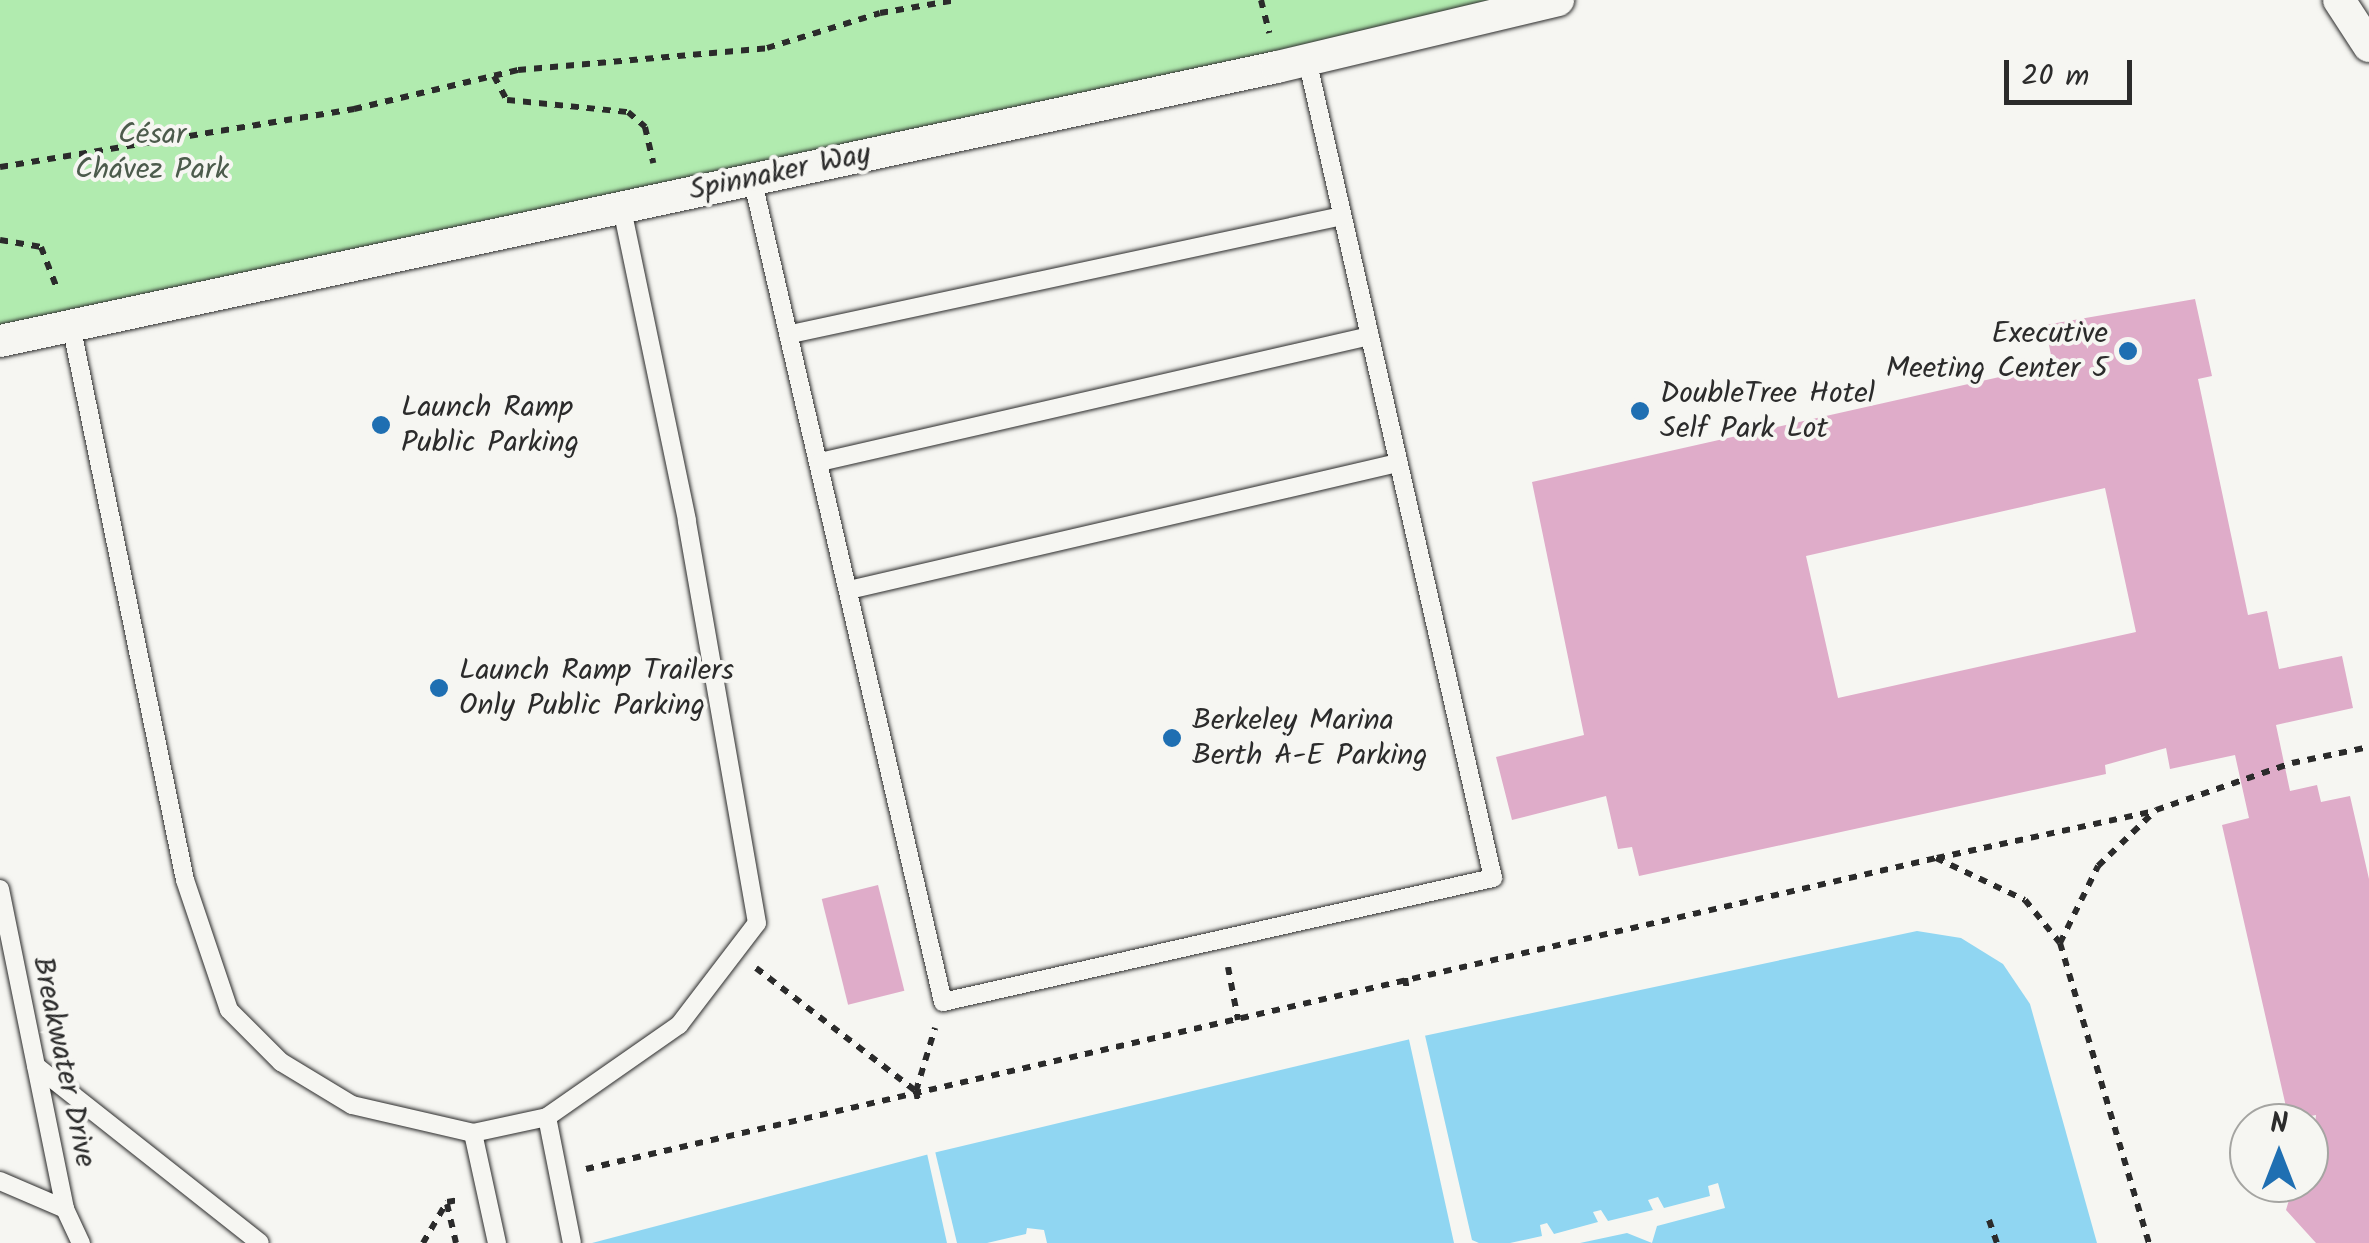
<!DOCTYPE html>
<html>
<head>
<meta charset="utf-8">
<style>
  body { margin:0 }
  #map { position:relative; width:2369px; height:1243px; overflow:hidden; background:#f6f6f2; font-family:Kalam,sans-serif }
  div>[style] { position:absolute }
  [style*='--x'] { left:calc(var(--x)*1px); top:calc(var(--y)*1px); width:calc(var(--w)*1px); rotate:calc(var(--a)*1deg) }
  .green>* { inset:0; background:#b1ebaf }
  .water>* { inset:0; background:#90d6f2 }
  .pier>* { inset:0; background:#f6f6f2 }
  .building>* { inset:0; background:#dfacc9; transform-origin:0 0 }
  .path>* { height:6px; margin-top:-3px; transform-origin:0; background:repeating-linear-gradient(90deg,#2b2b2b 0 8px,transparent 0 16px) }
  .roads { filter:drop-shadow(0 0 2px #2b2b2b) drop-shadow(0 0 2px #2b2b2b) }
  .service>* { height:18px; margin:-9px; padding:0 9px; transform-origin:9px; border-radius:9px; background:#f6f6f2 }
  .minor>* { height:32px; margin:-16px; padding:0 16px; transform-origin:16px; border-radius:16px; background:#f6f6f2 }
  .dots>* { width:28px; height:28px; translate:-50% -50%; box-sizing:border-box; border:5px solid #f6f6f2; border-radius:50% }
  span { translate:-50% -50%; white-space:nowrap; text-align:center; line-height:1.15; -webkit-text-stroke:8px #f6f6f2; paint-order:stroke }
  .park-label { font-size:30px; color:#4c5b4c }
  .street-label { font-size:30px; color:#2b2b2b }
  .poi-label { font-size:30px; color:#2b2b2b }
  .right { translate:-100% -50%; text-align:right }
  .left { translate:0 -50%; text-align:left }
  .north { position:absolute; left:2229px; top:1103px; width:100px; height:100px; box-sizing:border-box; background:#f6f6f2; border:2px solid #a5a5a2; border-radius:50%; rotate:0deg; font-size:28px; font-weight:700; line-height:40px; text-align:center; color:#2b2b2b }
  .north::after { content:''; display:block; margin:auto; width:35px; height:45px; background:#1f6fb2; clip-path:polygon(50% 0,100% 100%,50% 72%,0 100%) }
  .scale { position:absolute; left:2004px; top:60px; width:128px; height:45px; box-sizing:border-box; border:5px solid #2b2b2b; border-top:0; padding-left:12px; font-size:30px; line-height:35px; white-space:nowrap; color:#2b2b2b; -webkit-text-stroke:8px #f6f6f2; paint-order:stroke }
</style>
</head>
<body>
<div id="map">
  <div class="green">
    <div style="clip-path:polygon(0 0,1558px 0,0 341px)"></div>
  </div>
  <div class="water">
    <div style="clip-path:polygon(1917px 931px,1961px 938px,2003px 964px,2030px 1004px,2097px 1243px,592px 1243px,937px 1152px,1419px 1037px)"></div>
  </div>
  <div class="pier">
    <div style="clip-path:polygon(1424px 1031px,1472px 1240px,1479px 1243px,1454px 1243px,1408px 1035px)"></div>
    <div style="clip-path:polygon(934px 1147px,957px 1243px,947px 1243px,926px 1149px)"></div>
    <div style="clip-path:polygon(1718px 1183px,1725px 1208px,1657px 1226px,1652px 1243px,1627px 1233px,1580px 1243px,1510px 1243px,1542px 1236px,1540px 1225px,1547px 1223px,1554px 1234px,1598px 1222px,1593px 1212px,1601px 1210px,1608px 1221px,1653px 1210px,1648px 1200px,1658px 1197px,1664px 1208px,1710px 1196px,1708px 1186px)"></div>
    <div style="clip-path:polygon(1027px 1228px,1044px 1230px,1047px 1243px,987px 1243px,1026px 1234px)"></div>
  </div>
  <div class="building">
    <div style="clip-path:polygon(evenodd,2195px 299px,2212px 376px,2198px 379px,2248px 615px,2267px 611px,2279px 669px,2342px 656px,2353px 708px,2276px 725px,2290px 791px,2317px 785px,2321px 802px,2350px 796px,2369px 879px,2369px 1243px,2316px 1243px,2286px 1210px,2294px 1183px,2309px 1183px,2316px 1115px,2289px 1120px,2222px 825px,2249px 818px,2235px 755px,2170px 769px,2166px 748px,2105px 765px,2106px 774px,1639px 876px,1632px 847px,1618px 849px,1606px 796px,1512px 820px,1496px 757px,1584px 735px,1532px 482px,2053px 365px,2045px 325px,2195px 299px,2105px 488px,2136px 632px,1838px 698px,1806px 556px,2105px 488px)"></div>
    <div style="left:878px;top:885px;width:109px;height:58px;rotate:76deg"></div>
  </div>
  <div class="path">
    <div style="--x:1261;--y:0;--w:34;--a:76"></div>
    <div style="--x:494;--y:76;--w:27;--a:62"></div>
    <div style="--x:507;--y:100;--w:122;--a:5.7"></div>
    <div style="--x:628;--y:112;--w:23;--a:41"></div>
    <div style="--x:645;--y:127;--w:37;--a:77"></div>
    <div style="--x:0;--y:167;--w:359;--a:-9.3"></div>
    <div style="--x:354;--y:109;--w:169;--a:-13.4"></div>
    <div style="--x:518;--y:70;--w:250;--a:-5"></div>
    <div style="--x:767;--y:48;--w:118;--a:-17.2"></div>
    <div style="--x:880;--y:13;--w:77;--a:-9.7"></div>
    <div style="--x:0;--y:240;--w:42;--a:9.7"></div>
    <div style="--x:41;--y:247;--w:47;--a:68.9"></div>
    <div style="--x:1937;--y:858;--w:222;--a:-12.2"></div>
    <div style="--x:2060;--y:943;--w:86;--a:-63.7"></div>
    <div style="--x:2098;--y:866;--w:81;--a:-44"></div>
    <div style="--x:2156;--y:810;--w:144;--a:-19.1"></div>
    <div style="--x:2292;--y:763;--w:79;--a:-11.7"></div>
    <div style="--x:1228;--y:967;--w:54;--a:79.3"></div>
    <div style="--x:756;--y:968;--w:202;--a:37.6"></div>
    <div style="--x:916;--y:1091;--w:66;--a:-73.2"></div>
    <div style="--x:1405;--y:978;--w:12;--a:81"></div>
    <div style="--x:916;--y:1091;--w:15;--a:79"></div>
    <div style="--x:586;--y:1169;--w:1385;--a:-12.97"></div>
    <div style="--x:1936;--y:858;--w:98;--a:25.3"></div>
    <div style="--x:2025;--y:900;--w:55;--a:50.9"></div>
    <div style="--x:2060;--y:943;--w:313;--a:73.5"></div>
    <div style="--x:447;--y:1204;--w:40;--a:77"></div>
    <div style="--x:1989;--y:1220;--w:24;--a:71"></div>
    <div style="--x:423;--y:1243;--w:48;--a:-59.7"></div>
    <div style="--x:447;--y:1202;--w:11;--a:-10"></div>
  </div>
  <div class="roads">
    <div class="service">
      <div style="--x:752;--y:178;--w:846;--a:76.95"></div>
      <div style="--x:943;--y:1002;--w:564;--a:-12.71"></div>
      <div style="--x:1493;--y:878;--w:840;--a:-102.8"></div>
      <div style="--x:71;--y:325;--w:567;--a:78.39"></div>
      <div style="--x:185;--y:880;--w:137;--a:71.3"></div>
      <div style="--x:229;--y:1010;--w:74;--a:45"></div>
      <div style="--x:281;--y:1062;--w:83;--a:31.2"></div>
      <div style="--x:352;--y:1105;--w:124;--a:13"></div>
      <div style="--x:473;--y:1133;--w:76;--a:-12.2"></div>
      <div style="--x:547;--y:1117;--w:161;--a:-34.9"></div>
      <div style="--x:679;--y:1025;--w:128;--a:-52.6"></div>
      <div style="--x:757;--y:923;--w:409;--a:-99.9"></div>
      <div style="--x:687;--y:520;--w:322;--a:-101.8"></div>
      <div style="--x:791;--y:334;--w:563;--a:-12.09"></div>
      <div style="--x:820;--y:462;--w:564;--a:-12.9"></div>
      <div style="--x:849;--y:590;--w:563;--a:-13.03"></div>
      <div style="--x:0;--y:889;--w:327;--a:78.5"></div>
      <div style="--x:65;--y:1209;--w:38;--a:65"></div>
      <div style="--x:36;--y:1066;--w:285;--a:38.3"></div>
      <div style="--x:547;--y:1117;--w:128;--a:78.8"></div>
      <div style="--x:473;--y:1133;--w:113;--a:77.7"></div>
      <div style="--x:0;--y:1181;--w:71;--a:23.3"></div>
    </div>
    <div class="minor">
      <div style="--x:2339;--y:0;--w:55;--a:56.9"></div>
      <div style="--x:0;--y:341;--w:1306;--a:-12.11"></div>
      <div style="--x:1277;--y:67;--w:289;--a:-13.4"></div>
    </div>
  </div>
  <div class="dots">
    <div style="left:2128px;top:351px;background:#1f6fb2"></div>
    <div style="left:1640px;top:411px;background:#1f6fb2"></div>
    <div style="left:381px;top:425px;background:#1f6fb2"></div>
    <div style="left:439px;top:688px;background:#1f6fb2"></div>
    <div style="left:1172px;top:738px;background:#1f6fb2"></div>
  </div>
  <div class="park-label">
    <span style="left:152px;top:152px">César<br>Chávez Park</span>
  </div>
  <div class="street-label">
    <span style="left:780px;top:173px;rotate:-12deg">Spinnaker Way</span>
    <span style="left:63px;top:1062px;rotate:78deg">Breakwater Drive</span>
  </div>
  <div class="poi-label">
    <span class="right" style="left:2108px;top:351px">Executive<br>Meeting Center 5</span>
    <span class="left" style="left:1660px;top:411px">DoubleTree Hotel<br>Self Park Lot</span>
    <span class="left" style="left:401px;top:425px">Launch Ramp<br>Public Parking</span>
    <span class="left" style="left:459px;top:688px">Launch Ramp Trailers<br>Only Public Parking</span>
    <span class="left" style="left:1192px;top:738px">Berkeley Marina<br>Berth A-E Parking</span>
  </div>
  <div class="north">N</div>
  <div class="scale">20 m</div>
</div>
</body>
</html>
